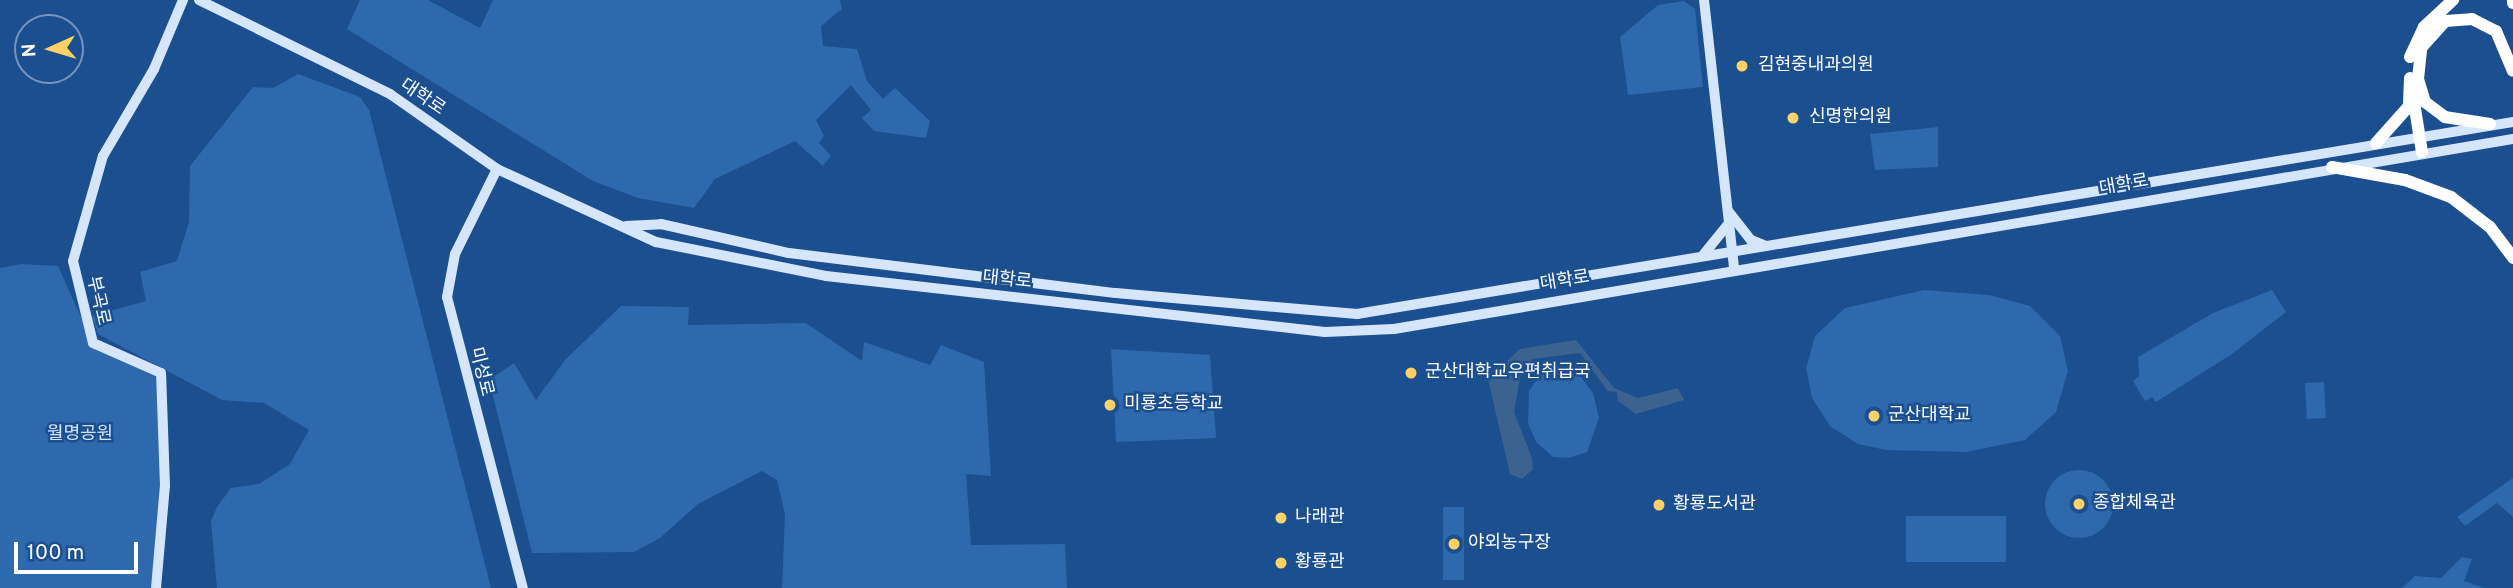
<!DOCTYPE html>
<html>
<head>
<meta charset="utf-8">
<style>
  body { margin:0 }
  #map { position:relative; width:2513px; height:588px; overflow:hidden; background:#1b4f8f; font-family:Overpass,"Noto Sans KR",sans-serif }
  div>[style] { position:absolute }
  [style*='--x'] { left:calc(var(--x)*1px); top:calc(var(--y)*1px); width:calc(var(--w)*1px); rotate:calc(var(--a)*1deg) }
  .green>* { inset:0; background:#2e69ad; transform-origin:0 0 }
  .round { border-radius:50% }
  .water>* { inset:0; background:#3c6290 }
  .secondary>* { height:10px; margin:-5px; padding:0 5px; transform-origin:5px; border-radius:5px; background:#d6e6fa }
  .highway>* { height:12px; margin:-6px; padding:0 6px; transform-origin:6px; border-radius:6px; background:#fff }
  .dots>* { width:19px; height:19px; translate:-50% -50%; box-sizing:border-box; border:4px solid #1b4f8f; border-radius:50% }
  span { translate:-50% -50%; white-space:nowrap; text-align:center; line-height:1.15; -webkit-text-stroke:5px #1b4f8f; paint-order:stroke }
  .poi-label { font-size:18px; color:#fff }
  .left { translate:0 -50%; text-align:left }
  .street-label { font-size:18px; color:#fff }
  .park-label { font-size:18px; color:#cfe3fa }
  .north { position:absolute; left:14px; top:14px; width:70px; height:70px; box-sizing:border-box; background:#1b4f8f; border:2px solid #7695bc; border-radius:50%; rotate:266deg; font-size:19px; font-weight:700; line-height:28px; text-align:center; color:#fff }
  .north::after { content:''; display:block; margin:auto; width:24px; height:32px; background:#ffd166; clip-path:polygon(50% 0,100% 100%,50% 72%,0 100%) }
  .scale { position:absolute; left:14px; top:542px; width:124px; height:32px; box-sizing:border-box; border:4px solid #fff; border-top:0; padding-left:9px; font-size:21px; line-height:24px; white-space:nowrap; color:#fff; -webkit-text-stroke:5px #1b4f8f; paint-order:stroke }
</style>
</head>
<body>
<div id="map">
  <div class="green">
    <div style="clip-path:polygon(360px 0,428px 0,480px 28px,493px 0,840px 0,842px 9px,821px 26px,823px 46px,857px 49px,867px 81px,883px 99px,895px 88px,930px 121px,926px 138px,874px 131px,862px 118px,871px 110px,851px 85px,816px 120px,824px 136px,819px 143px,831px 156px,823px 166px,795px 141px,715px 179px,694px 208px,638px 198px,593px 181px,347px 29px)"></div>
    <div style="clip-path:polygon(1684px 1px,1695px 9px,1703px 87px,1628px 95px,1620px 37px,1658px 5px)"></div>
    <div style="clip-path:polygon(298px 74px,360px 97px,369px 110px,491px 588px,217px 588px,211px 521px,217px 507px,231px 488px,259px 484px,290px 464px,309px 430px,264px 403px,222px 400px,98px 334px,92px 316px,146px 301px,140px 272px,177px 261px,189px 222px,190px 166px,253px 87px,273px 88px)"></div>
    <div style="clip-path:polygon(1938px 127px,1938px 167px,1875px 170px,1870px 134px)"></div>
    <div style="clip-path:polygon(21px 264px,58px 266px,96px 350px,154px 375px,159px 383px,162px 486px,151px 588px,0 588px,0 268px)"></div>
    <div style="clip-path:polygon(1924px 290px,1989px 295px,2030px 306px,2060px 336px,2068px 371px,2056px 412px,2025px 440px,1966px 452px,1886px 450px,1858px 444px,1830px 426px,1812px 398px,1806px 368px,1815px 336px,1845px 308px)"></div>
    <div style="clip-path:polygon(2272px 290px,2286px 312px,2232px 354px,2156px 402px,2152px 397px,2145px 401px,2133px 381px,2139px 376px,2138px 357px,2213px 313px)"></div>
    <div style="clip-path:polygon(621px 306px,689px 307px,688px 325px,806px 323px,862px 361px,864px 342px,930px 365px,941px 345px,984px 362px,991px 476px,966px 474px,971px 545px,1065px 544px,1067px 588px,782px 588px,785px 514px,777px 480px,762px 471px,698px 504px,660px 538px,634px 552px,532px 553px,489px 380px,514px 363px,536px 400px,565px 360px)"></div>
    <div style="clip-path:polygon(1111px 349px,1210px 355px,1216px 438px,1116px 442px)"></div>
    <div style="clip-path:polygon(1559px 367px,1575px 369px,1593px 393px,1599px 418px,1587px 452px,1569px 458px,1553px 457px,1536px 442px,1528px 423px,1529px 391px,1542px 372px)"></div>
    <div style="left:2324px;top:382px;width:36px;height:19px;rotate:87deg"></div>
    <div class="round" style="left:2045px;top:470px;width:68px;height:68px"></div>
    <div style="clip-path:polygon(2513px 478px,2513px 517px,2497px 503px,2465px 526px,2457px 517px)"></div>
    <div style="left:1443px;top:507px;width:21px;height:73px"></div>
    <div style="left:1906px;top:516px;width:100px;height:46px"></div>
    <div style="clip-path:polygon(2462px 557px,2472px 559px,2464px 581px,2485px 588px,2402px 588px,2415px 576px,2441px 578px)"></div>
  </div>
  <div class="water">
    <div style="clip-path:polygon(1576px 340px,1614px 388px,1638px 398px,1678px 388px,1684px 400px,1636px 414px,1618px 401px,1617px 392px,1608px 391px,1580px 353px,1533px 359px,1522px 367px,1514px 412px,1532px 458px,1533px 469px,1522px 479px,1510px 474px,1488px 379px,1520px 349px)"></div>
  </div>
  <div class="secondary">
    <div style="--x:199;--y:0;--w:213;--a:26.2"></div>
    <div style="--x:390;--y:94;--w:131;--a:35"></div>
    <div style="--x:497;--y:169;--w:175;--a:24.7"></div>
    <div style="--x:656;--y:242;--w:173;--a:11.3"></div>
    <div style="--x:826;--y:276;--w:502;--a:6.4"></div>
    <div style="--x:1325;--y:332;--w:69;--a:-2.5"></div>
    <div style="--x:1394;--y:329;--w:1135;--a:-9.64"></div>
    <div style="--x:1704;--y:0;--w:271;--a:83.6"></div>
    <div style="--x:497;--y:169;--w:95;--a:116.3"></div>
    <div style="--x:455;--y:254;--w:44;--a:100.5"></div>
    <div style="--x:447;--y:297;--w:301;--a:75.4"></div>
    <div style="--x:1729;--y:212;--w:36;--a:52"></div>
    <div style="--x:1751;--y:240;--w:16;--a:22"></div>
    <div style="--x:626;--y:226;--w:35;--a:-3"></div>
    <div style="--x:661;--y:224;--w:131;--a:12.8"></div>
    <div style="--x:789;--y:253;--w:329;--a:7"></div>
    <div style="--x:1116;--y:293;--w:242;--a:5"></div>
    <div style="--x:1357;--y:314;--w:1172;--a:-9.43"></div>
    <div style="--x:1704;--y:254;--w:40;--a:-51"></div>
    <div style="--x:156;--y:588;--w:102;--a:-85"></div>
    <div style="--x:165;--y:486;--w:113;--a:-92"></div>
    <div style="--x:161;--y:373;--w:74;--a:-156.2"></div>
    <div style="--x:93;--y:343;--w:84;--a:-103.7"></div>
    <div style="--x:73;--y:261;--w:109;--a:-74.1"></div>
    <div style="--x:103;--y:156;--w:101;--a:-59.6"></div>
    <div style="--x:154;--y:69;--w:75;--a:-67.2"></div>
  </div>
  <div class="highway">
    <div style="--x:2513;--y:0;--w:3;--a:90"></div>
    <div style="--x:2410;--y:57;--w:33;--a:-65"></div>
    <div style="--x:2424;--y:27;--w:40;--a:-43"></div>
    <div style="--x:2413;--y:96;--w:57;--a:80.9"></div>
    <div style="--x:2490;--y:124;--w:46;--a:-171.2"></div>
    <div style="--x:2445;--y:117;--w:25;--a:-143"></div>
    <div style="--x:2425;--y:102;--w:24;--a:-107"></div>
    <div style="--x:2418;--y:79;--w:31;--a:-84"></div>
    <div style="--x:2421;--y:48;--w:36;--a:-48"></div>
    <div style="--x:2445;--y:21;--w:27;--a:-4"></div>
    <div style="--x:2472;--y:19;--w:27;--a:27"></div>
    <div style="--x:2496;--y:31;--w:43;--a:67"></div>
    <div style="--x:2376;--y:143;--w:50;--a:-48.3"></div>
    <div style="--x:2409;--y:106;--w:28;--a:-88"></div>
    <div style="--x:2332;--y:167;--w:74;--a:10.1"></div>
    <div style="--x:2405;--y:180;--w:49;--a:20.3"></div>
    <div style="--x:2451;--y:197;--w:49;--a:37.6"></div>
    <div style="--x:2490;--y:227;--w:39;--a:53"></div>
  </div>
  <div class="dots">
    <div style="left:1742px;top:66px;background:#ffd166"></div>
    <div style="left:1793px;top:118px;background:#ffd166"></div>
    <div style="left:1411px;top:373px;background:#ffd166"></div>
    <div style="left:1110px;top:405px;background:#ffd166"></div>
    <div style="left:1874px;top:416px;background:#ffd166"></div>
    <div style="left:2079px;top:504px;background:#ffd166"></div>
    <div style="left:1659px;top:505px;background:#ffd166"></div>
    <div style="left:1281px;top:518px;background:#ffd166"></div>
    <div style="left:1454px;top:544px;background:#ffd166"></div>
    <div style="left:1281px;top:563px;background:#ffd166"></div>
  </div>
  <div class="poi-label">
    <span class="left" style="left:1758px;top:66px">김현중내과의원</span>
    <span class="left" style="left:1809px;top:118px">신명한의원</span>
    <span class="left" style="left:1425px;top:373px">군산대학교우편취급국</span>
    <span class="left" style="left:1124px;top:405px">미룡초등학교</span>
    <span class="left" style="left:1888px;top:416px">군산대학교</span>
    <span class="left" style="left:2093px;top:504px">종합체육관</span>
    <span class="left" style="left:1673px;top:505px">황룡도서관</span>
    <span class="left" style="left:1295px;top:518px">나래관</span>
    <span class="left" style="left:1468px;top:544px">야외농구장</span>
    <span class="left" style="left:1295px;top:563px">황룡관</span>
  </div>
  <div class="street-label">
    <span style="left:422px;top:98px;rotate:34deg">대학로</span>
    <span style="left:2124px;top:186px;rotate:-10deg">대학로</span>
    <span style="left:1007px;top:281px;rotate:6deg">대학로</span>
    <span style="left:1565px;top:282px;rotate:-9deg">대학로</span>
    <span style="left:97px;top:301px;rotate:77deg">부곡로</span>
    <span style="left:480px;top:372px;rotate:76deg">미성로</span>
  </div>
  <div class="park-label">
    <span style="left:80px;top:435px">월명공원</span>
  </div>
  <div class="north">N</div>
  <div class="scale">100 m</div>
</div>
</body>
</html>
